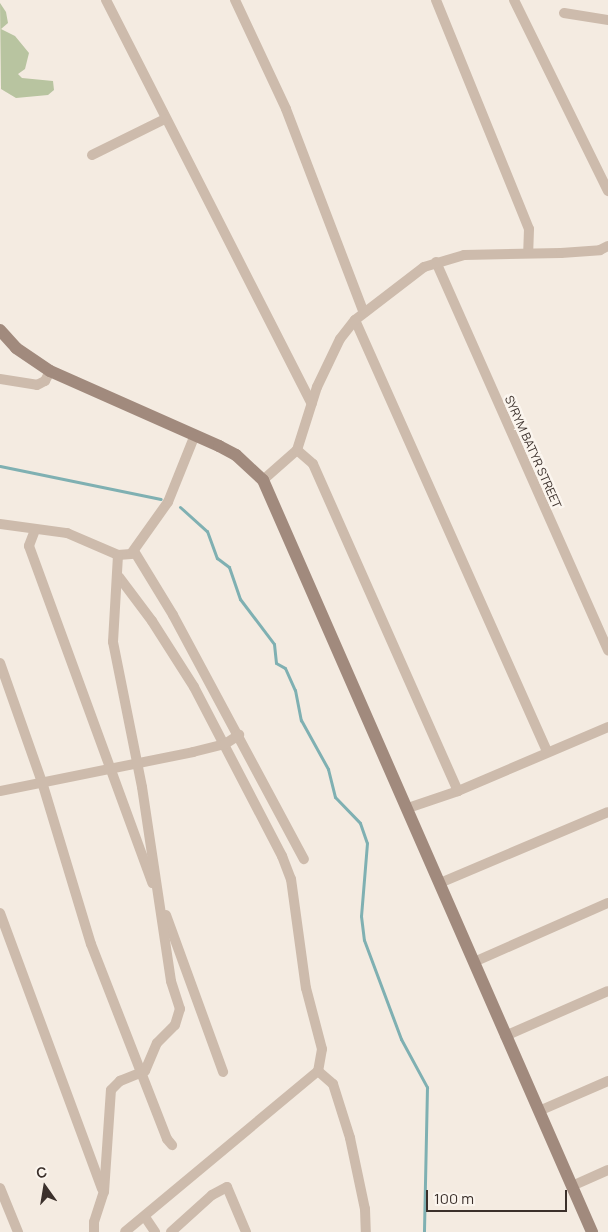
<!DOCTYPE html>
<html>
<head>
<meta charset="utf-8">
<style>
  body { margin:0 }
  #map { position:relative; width:608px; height:1232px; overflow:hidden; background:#f4ebe1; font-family:Manrope,sans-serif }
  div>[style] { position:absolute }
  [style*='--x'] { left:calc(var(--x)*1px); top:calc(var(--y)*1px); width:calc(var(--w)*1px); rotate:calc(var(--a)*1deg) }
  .green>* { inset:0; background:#b8c4a0 }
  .stream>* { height:3px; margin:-1.5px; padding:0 1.5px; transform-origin:1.5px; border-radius:1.5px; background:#7fb0b2 }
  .street>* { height:10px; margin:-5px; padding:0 5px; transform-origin:5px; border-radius:5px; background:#cdbbac }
  .secondary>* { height:12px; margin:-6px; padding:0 6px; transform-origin:6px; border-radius:6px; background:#a18a7d }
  span { translate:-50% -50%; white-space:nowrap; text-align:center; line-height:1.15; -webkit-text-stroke:5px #fbf5ee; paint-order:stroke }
  .street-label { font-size:12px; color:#3b302b }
  .north { position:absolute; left:20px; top:1162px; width:50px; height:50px; -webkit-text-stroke:4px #fbf5ee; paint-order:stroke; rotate:347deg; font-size:14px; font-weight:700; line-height:20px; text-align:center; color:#3b302b }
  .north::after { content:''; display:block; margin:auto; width:18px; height:22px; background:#3b302b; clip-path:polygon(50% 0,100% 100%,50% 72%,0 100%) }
  .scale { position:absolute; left:426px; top:1190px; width:141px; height:22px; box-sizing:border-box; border:2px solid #3b302b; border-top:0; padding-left:6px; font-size:15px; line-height:18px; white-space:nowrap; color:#3b302b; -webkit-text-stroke:4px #fbf5ee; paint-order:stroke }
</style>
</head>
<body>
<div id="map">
  <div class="green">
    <div style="clip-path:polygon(0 3px,6px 12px,8px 23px,1px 29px,15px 36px,29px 53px,25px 69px,18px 74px,22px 78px,53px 81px,54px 90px,48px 95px,16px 98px,1px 89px)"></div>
  </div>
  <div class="stream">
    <div style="--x:0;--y:466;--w:164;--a:11.6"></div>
    <div style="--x:180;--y:507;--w:36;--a:42"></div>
    <div style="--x:207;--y:531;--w:29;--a:70"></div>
    <div style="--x:217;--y:558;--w:15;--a:37"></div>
    <div style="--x:229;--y:567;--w:34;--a:71"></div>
    <div style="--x:240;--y:599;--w:56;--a:52.9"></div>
    <div style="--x:274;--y:644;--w:19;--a:84"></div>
    <div style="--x:276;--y:663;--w:10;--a:29"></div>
    <div style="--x:285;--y:668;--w:24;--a:66"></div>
    <div style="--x:295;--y:690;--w:31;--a:79"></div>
    <div style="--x:301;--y:720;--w:56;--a:61.1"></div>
    <div style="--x:328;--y:769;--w:29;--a:76"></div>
    <div style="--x:335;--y:797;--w:36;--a:46"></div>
    <div style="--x:360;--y:823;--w:21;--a:71"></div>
    <div style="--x:367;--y:843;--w:73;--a:94.7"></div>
    <div style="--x:361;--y:916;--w:24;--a:83"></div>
    <div style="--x:364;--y:940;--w:106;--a:69.5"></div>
    <div style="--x:401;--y:1039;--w:55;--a:61.6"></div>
    <div style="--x:427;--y:1087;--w:145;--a:91.2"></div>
  </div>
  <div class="street">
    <div style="--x:106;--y:0;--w:453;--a:63"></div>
    <div style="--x:235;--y:0;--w:120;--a:64.9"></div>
    <div style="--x:286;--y:109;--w:218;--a:69.1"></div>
    <div style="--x:436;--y:0;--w:247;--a:67.9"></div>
    <div style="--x:529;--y:229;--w:24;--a:92"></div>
    <div style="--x:514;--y:0;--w:213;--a:63.8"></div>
    <div style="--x:564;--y:13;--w:45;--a:9"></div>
    <div style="--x:92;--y:155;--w:81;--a:-26.3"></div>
    <div style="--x:436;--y:262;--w:425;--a:66.1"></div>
    <div style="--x:355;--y:320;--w:473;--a:66"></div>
    <div style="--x:0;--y:379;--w:37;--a:9"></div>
    <div style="--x:37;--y:385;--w:9;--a:-27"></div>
    <div style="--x:45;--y:381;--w:11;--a:-63"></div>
    <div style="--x:297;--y:450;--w:21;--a:41"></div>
    <div style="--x:313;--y:464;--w:358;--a:66.1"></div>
    <div style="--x:263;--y:480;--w:45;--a:-41.4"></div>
    <div style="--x:297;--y:450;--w:66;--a:-72.4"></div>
    <div style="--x:317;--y:387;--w:53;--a:-64.4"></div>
    <div style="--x:340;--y:339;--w:24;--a:-52"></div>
    <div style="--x:355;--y:320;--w:87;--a:-37.5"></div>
    <div style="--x:424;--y:267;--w:42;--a:-16.7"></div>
    <div style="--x:464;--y:255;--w:97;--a:-1.2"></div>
    <div style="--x:561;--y:253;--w:39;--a:-4"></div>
    <div style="--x:600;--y:250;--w:9;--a:-27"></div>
    <div style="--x:0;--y:524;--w:68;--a:7.7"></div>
    <div style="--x:67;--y:533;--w:56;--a:23.3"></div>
    <div style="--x:118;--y:555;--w:13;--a:-4"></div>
    <div style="--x:131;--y:554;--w:64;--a:-54.6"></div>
    <div style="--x:168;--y:502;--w:72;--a:-68.1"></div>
    <div style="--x:35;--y:530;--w:17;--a:111"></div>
    <div style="--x:29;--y:546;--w:359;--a:69.9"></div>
    <div style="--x:134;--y:551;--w:75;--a:58.6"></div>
    <div style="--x:173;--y:615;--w:277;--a:61.8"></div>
    <div style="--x:119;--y:577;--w:55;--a:53.1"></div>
    <div style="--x:152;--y:621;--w:78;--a:57.5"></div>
    <div style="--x:194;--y:687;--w:191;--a:62.5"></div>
    <div style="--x:282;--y:856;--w:25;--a:69"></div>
    <div style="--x:291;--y:879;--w:110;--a:82.2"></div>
    <div style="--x:306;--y:988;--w:63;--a:75.3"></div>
    <div style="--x:322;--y:1049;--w:22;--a:100"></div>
    <div style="--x:318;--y:1071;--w:251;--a:140.2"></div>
    <div style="--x:0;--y:663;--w:126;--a:70.6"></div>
    <div style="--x:42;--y:782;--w:169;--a:73.2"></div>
    <div style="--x:91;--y:944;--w:209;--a:68.7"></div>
    <div style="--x:167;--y:1139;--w:8;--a:50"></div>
    <div style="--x:0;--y:791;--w:197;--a:-11.4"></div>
    <div style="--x:193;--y:752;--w:33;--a:-14"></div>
    <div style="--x:225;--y:744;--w:17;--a:-33"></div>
    <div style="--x:408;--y:808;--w:53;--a:-18.8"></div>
    <div style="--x:458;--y:791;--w:163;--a:-23.1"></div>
    <div style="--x:440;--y:883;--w:182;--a:-22.9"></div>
    <div style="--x:0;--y:913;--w:294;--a:69.7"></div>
    <div style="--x:166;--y:915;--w:167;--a:70"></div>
    <div style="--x:474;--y:962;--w:146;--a:-23.8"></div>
    <div style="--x:505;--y:1036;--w:112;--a:-23.6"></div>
    <div style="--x:318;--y:1071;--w:20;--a:41"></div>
    <div style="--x:333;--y:1084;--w:57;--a:72.5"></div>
    <div style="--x:350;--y:1138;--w:73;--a:78.1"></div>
    <div style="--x:365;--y:1209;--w:23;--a:88"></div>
    <div style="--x:539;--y:1111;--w:75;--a:-23.5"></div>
    <div style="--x:572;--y:1186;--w:39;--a:-24"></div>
    <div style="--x:0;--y:1188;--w:48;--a:67.8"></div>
    <div style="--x:145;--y:1217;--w:18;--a:56"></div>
    <div style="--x:94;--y:1232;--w:10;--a:-90"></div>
    <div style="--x:94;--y:1222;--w:32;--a:-72"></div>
    <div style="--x:104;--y:1192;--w:102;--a:-86.1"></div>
    <div style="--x:111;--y:1090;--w:13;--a:-45"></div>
    <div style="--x:120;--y:1081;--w:27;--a:-22"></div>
    <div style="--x:145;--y:1071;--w:30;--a:-67"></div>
    <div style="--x:157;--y:1043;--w:25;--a:-45"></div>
    <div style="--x:175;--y:1025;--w:17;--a:-73"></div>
    <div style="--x:180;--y:1009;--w:29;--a:-108"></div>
    <div style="--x:171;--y:981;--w:196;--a:-98.5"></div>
    <div style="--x:142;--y:787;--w:148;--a:-101.3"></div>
    <div style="--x:113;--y:642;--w:87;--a:-86.7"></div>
    <div style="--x:171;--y:1232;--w:55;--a:-42.1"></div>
    <div style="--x:212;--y:1195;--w:17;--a:-28"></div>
    <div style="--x:227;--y:1187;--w:49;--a:67.1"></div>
  </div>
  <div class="secondary">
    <div style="--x:0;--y:330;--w:24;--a:48"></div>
    <div style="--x:16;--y:348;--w:41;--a:34.1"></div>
    <div style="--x:50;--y:371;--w:185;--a:23.9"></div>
    <div style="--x:219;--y:446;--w:19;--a:28"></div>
    <div style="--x:236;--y:455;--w:37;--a:43"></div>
    <div style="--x:263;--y:480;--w:821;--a:66.37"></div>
  </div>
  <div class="street-label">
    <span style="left:533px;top:452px;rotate:66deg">SYRYM BATYR STREET</span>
  </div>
  <div class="north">С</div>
  <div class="scale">100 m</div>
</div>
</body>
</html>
